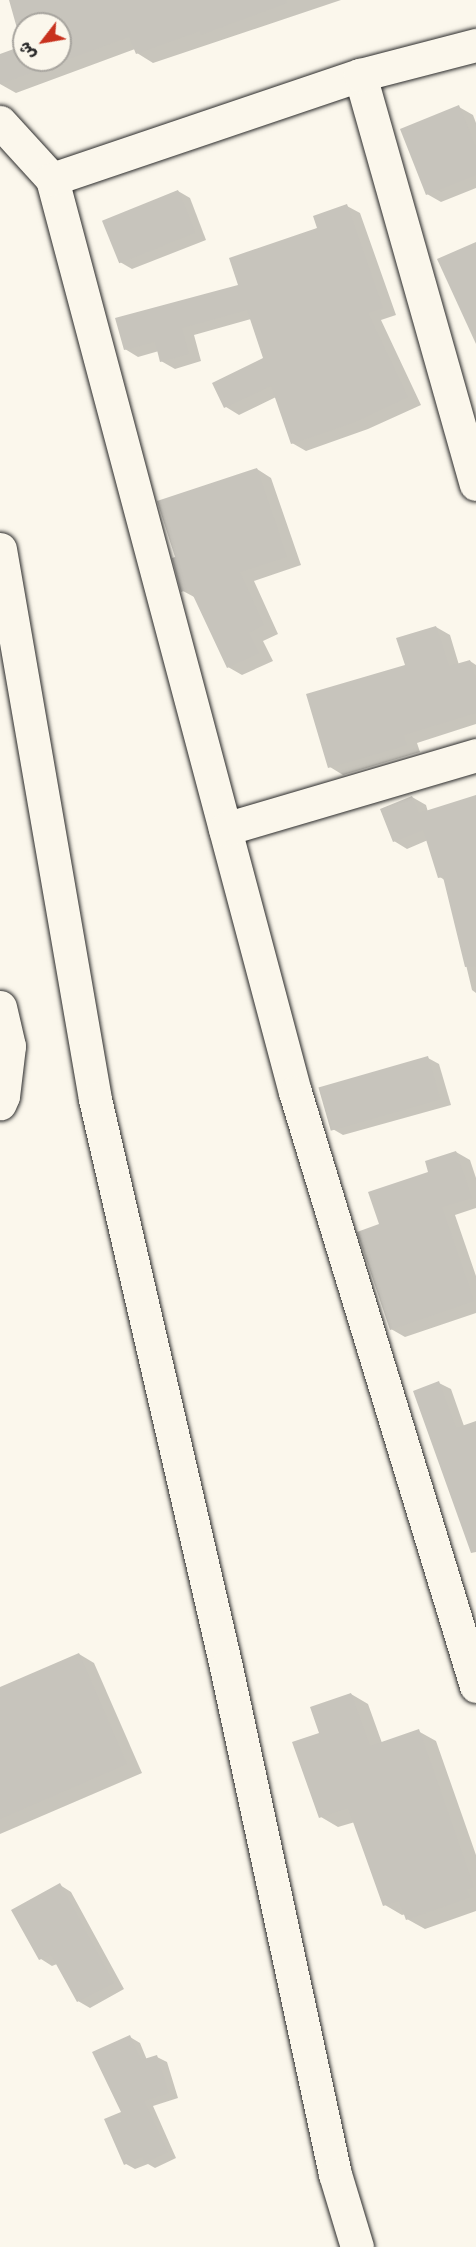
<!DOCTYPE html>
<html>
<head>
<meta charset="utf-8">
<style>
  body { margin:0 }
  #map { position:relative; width:476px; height:2247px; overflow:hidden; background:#fbf7ec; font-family:Mynerve,"Playpen Sans Arabic",sans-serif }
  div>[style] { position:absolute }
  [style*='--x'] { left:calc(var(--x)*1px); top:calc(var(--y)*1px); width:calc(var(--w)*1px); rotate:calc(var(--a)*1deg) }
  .shadow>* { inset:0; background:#0003 }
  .building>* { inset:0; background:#c7c4bc; transform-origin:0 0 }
  .roads { filter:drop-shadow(0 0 2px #2b2b2b) drop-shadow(0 0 2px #2b2b2b) }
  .minor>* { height:33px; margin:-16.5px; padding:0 16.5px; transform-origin:16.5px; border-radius:16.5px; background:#fbf7ec }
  span { translate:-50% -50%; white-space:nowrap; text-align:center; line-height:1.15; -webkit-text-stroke:6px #fbf7ec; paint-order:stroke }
  .north { position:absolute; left:12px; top:12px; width:60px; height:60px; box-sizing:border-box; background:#fbf7ec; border:2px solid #a8a59f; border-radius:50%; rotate:239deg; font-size:16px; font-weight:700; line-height:24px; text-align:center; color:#2b2b2b }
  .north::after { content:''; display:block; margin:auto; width:21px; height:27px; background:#c8321e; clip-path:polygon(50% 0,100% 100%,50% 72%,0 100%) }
</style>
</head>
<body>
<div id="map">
  <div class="shadow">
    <div style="clip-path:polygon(10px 0,341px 0,153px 63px,137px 53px,135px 49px,16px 93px,0 84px,0 56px,24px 47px,24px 60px,60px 60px,60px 24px,24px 24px,24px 46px)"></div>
    <div style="clip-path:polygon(459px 107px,473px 115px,476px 123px,476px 188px,441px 202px,427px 194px)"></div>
    <div style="clip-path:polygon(178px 191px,190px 198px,206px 240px,132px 269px,120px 262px)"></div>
    <div style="clip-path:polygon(347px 206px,360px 213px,396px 315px,381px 320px,421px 405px,368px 429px,306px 451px,292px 443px,276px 397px,239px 415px,226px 407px,214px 384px,265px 359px,251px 319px,194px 335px,201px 361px,175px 369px,161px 361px,159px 351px,138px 357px,125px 349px,240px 286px)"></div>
    <div style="clip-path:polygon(257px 469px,271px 478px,301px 565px,254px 581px,278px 634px,263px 641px,273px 661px,242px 675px,228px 667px,196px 598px,183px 591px)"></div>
    <div style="clip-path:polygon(436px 627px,450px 635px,459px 665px,470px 661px,476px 665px,476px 724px,417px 743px,420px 752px,343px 775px,330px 767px)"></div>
    <div style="clip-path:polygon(476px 796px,476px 993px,472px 990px,446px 881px,440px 877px,428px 840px,407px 849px,394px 841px,412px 797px,426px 805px,428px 812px)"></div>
    <div style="clip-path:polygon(428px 1058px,439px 1064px,451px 1105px,343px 1135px,331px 1128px)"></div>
    <div style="clip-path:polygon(456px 1152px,470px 1160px,476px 1178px,476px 1208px,455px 1215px,476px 1276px,476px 1313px,405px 1337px,391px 1329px,381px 1225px,430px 1173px)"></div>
    <div style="clip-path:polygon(439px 1383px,451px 1389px,464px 1426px,476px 1422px,476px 1516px)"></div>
    <div style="clip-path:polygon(79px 1654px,94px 1663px,142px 1773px,0 1834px,0 1688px)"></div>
    <div style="clip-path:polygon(351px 1694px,368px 1704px,382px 1743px,418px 1731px,436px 1741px,476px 1855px,476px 1911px,425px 1929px,407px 1919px,406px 1914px,402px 1915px,385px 1905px,355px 1822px,338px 1827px,321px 1817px,320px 1734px)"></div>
    <div style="clip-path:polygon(60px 1885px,71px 1892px,124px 1989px,90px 2008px,78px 2001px,57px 1964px,52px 1966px,41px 1959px,13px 1911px)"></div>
    <div style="clip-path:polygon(130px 2037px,140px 2043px,147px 2060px,157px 2057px,167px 2062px,178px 2098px,153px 2106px,176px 2158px,155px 2168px,148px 2164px,135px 2169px,126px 2164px,123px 2113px)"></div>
  </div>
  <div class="building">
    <div style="clip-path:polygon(evenodd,9px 0,286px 0,287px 3px,201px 35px,200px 31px,136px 54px,129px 37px,0 84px,0 54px,22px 46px,9px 0,24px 24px,60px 24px,60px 60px,24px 60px,24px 24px)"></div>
    <div style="clip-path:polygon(459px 105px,476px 147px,476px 175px,426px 195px,400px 129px)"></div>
    <div style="left:178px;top:190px;width:46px;height:82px;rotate:68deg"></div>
    <div style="clip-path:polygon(347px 204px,383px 308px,368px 313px,408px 397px,355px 422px,291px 444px,271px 386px,224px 408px,212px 383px,263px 358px,247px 310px,182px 328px,189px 354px,160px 362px,155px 342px,124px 350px,115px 318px,238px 285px,229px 258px,317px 228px,313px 216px)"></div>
    <div style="clip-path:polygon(476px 242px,476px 344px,437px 259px)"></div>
    <div style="clip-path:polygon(257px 468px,287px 557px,240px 572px,264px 625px,249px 633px,259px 653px,227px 668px,190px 589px,181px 592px,172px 558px,175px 557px,157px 501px)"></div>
    <div style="clip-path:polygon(436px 626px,449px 666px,470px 660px,476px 679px,476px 713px,404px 735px,407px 745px,328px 768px,306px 694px,405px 665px,396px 638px)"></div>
    <div style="clip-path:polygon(476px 795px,476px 966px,465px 967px,443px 877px,438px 878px,423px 830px,393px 842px,380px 809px,412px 796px,419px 813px)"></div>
    <div style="left:428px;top:1056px;width:45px;height:114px;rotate:74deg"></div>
    <div style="clip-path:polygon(456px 1151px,472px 1198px,442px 1207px,474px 1301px,390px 1330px,357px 1232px,379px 1224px,368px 1192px,428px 1172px,425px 1161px)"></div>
    <div style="clip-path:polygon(439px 1381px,456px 1428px,476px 1421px,476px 1552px,471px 1553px,413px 1391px)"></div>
    <div style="clip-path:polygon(79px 1653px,127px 1764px,0 1819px,0 1687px)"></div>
    <div style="clip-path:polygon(351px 1693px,370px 1746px,419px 1729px,474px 1887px,467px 1889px,471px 1897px,406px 1920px,399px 1901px,383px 1906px,348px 1808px,319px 1818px,292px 1742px,319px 1733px,310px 1707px)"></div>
    <div style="clip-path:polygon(60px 1883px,114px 1983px,77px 2002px,51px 1955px,39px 1960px,11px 1910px)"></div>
    <div style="clip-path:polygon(130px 2035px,141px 2060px,157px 2055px,169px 2093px,144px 2101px,168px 2152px,145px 2163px,142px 2157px,124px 2165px,104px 2119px,121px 2112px,92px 2052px)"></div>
  </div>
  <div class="roads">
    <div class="minor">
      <div style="--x:360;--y:75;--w:425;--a:74.2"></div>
      <div style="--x:0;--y:122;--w:77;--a:47.6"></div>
      <div style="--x:52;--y:179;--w:945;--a:75.1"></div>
      <div style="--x:295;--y:1092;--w:621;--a:73.05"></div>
      <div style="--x:52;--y:179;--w:325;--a:-18.7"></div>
      <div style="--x:360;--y:75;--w:120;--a:-14.5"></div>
      <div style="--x:0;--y:549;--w:558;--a:80.2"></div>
      <div style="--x:95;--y:1099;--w:583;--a:77.01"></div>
      <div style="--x:226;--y:1667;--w:519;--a:77.87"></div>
      <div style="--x:335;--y:2174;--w:76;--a:73.2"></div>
      <div style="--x:225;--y:829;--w:262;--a:-16.4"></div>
      <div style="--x:0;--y:1007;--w:40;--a:77"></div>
      <div style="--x:9;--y:1046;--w:50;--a:96.8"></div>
      <div style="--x:3;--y:1096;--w:8;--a:113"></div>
    </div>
  </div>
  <div class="north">ش</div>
</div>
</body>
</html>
